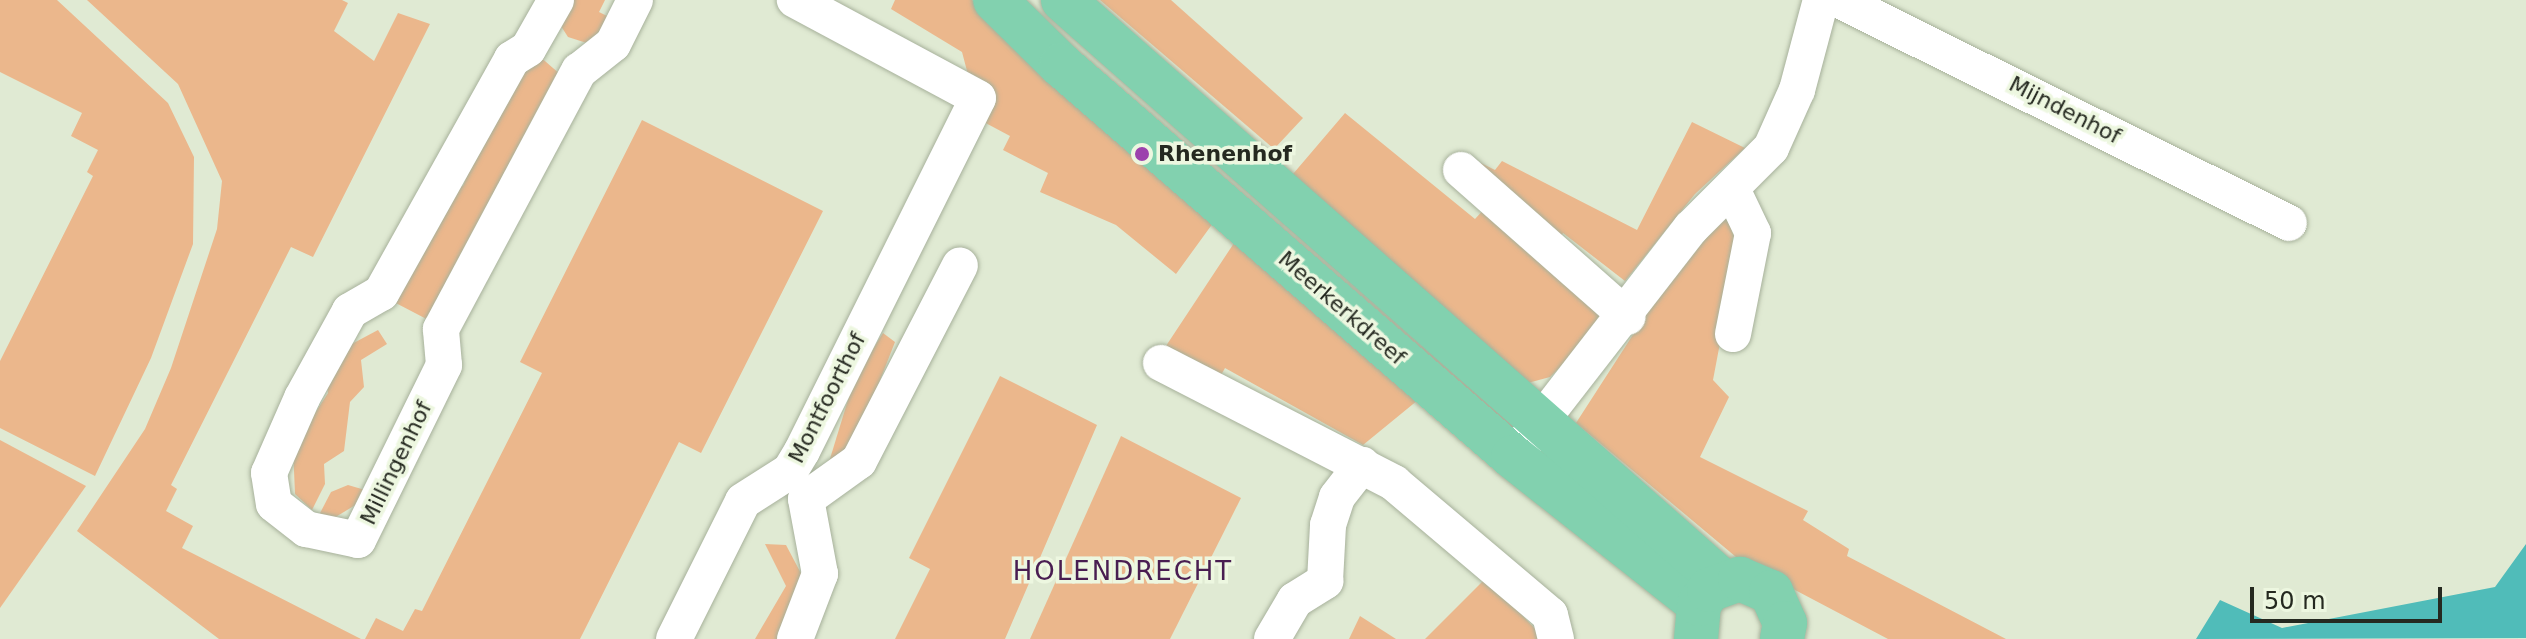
<!DOCTYPE html>
<html>
<head>
<meta charset="utf-8">
<style>
  body { margin:0 }
  #map { position:relative; width:2526px; height:639px; overflow:hidden; background:#e0ead3; font-family:"DejaVu Sans",sans-serif }
  div>[style] { position:absolute }
  [style*='--x'] { left:calc(var(--x)*1px); top:calc(var(--y)*1px); width:calc(var(--w)*1px); rotate:calc(var(--a)*1deg) }
  .green>* { inset:0; background:#ebb78c }
  .water>* { inset:0; background:#50bcb9 }
  .roads { filter:drop-shadow(0 0 2px #a7b19b) drop-shadow(0 0 2px #a7b19b) }
  .minor>* { height:36px; margin:-18px; padding:0 18px; transform-origin:18px; border-radius:18px; background:#fff }
  .major>* { height:44px; margin:-22px; padding:0 22px; transform-origin:22px; border-radius:22px; background:#82d1af }
  .dots>* { width:22px; height:22px; translate:-50% -50%; box-sizing:border-box; border:4px solid #edf7e0; border-radius:50% }
  span { translate:-50% -50%; white-space:nowrap; text-align:center; line-height:1.15; -webkit-text-stroke:7px #edf7e0; paint-order:stroke }
  .street-label { font-size:22px; color:#252920 }
  .poi-label { font-size:22px; color:#252920; font-weight:700 }
  .left { translate:0 -50%; text-align:left }
  .quarter-label { font-size:26px; color:#491d51; letter-spacing:2px }
  .scale { position:absolute; left:2250px; top:587px; width:192px; height:36px; box-sizing:border-box; border:4px solid #252920; border-top:0; padding-left:10px; font-size:24px; line-height:28px; white-space:nowrap; color:#252920; -webkit-text-stroke:6px #edf7e0; paint-order:stroke }
</style>
</head>
<body>
<div id="map">
  <div class="green">
    <div style="clip-path:polygon(0 0,57px 0,168px 103px,194px 157px,193px 244px,151px 358px,95px 476px,0 428px,0 361px,93px 176px,87px 172px,98px 150px,71px 136px,82px 113px,0 72px)"></div>
    <div style="clip-path:polygon(87px 0,342px 0,348px 3px,334px 31px,374px 61px,398px 13px,430px 24px,313px 257px,291px 247px,171px 485px,177px 489px,166px 511px,193px 526px,182px 548px,361px 639px,219px 639px,77px 531px,145px 429px,171px 368px,217px 229px,222px 181px,178px 84px)"></div>
    <div style="clip-path:polygon(569px 0,605px 0,599px 12px,615px 20px,593px 45px,568px 37px,559px 23px)"></div>
    <div style="clip-path:polygon(895px 0,972px 0,1216px 219px,1176px 274px,1116px 225px,1040px 192px,1048px 173px,1003px 150px,1010px 136px,980px 120px,962px 52px,891px 9px)"></div>
    <div style="clip-path:polygon(1100px 0,1171px 0,1303px 118px,1274px 149px)"></div>
    <div style="clip-path:polygon(538px 55px,561px 75px,436px 324px,392px 301px,453px 184px,463px 186px,506px 78px)"></div>
    <div style="clip-path:polygon(1345px 113px,1475px 219px,1487px 206px,1601px 315px,1593px 335px,1550px 377px,1524px 384px,1293px 174px)"></div>
    <div style="clip-path:polygon(642px 120px,823px 211px,701px 453px,679px 442px,580px 639px,365px 639px,376px 618px,403px 631px,415px 609px,422px 611px,542px 373px,520px 362px)"></div>
    <div style="clip-path:polygon(1692px 122px,1745px 148px,1695px 194px,1625px 281px,1563px 233px,1559px 240px,1476px 169px,1481px 163px,1495px 170px,1502px 161px,1637px 230px)"></div>
    <div style="clip-path:polygon(1726px 214px,1738px 248px,1713px 380px,1729px 397px,1700px 457px,1808px 511px,1803px 520px,1849px 549px,1847px 556px,2006px 639px,1888px 639px,1742px 562px,1576px 423px,1656px 299px)"></div>
    <div style="clip-path:polygon(1238px 237px,1418px 400px,1363px 445px,1225px 368px,1216px 384px,1160px 355px)"></div>
    <div style="clip-path:polygon(378px 330px,387px 344px,361px 360px,364px 387px,350px 402px,344px 451px,324px 464px,325px 484px,312px 510px,295px 494px,293px 447px,328px 393px,325px 371px,348px 346px)"></div>
    <div style="clip-path:polygon(883px 333px,895px 342px,852px 452px,829px 462px,855px 377px)"></div>
    <div style="clip-path:polygon(1000px 376px,1097px 425px,1005px 639px,895px 639px,930px 569px,909px 558px)"></div>
    <div style="clip-path:polygon(1121px 436px,1241px 498px,1170px 639px,1030px 639px)"></div>
    <div style="clip-path:polygon(0 440px,86px 486px,0 608px)"></div>
    <div style="clip-path:polygon(348px 485px,365px 490px,362px 501px,329px 521px,318px 517px,331px 492px)"></div>
    <div style="clip-path:polygon(765px 544px,786px 545px,804px 579px,777px 639px,755px 639px,786px 586px)"></div>
    <div style="clip-path:polygon(1486px 578px,1545px 639px,1425px 639px)"></div>
    <div style="clip-path:polygon(1360px 616px,1396px 639px,1349px 639px)"></div>
  </div>
  <div class="water">
    <div style="clip-path:polygon(2526px 544px,2526px 638px,2196px 639px,2220px 600px,2282px 628px,2495px 587px)"></div>
  </div>
  <div class="roads">
    <div class="minor">
      <div style="--x:556;--y:0;--w:56;--a:119.7"></div>
      <div style="--x:528;--y:49;--w:19;--a:148"></div>
      <div style="--x:512;--y:59;--w:268;--a:119.2"></div>
      <div style="--x:381;--y:293;--w:36;--a:150"></div>
      <div style="--x:350;--y:311;--w:99;--a:118.9"></div>
      <div style="--x:302;--y:398;--w:82;--a:113.7"></div>
      <div style="--x:269;--y:473;--w:31;--a:81"></div>
      <div style="--x:274;--y:504;--w:41;--a:38"></div>
      <div style="--x:306;--y:529;--w:53;--a:11.9"></div>
      <div style="--x:358;--y:540;--w:195;--a:-63.8"></div>
      <div style="--x:444;--y:365;--w:36;--a:-95"></div>
      <div style="--x:441;--y:329;--w:293;--a:-61.9"></div>
      <div style="--x:579;--y:71;--w:43;--a:-38.5"></div>
      <div style="--x:613;--y:44;--w:49;--a:-63.4"></div>
      <div style="--x:1839;--y:0;--w:502;--a:26.36"></div>
      <div style="--x:1461;--y:170;--w:222;--a:41.4"></div>
      <div style="--x:1732;--y:189;--w:49;--a:64.5"></div>
      <div style="--x:1753;--y:233;--w:103;--a:101.2"></div>
      <div style="--x:1161;--y:363;--w:262;--a:27.2"></div>
      <div style="--x:1394;--y:483;--w:204;--a:40.2"></div>
      <div style="--x:1550;--y:615;--w:25;--a:76"></div>
      <div style="--x:1524;--y:443;--w:272;--a:-52.2"></div>
      <div style="--x:1691;--y:228;--w:113;--a:-45"></div>
      <div style="--x:1771;--y:148;--w:64;--a:-65.9"></div>
      <div style="--x:1797;--y:90;--w:93;--a:-75.1"></div>
      <div style="--x:674;--y:639;--w:154;--a:-63.4"></div>
      <div style="--x:743;--y:501;--w:56;--a:-32.6"></div>
      <div style="--x:790;--y:471;--w:23;--a:-59"></div>
      <div style="--x:802;--y:451;--w:394;--a:-63.5"></div>
      <div style="--x:978;--y:98;--w:208;--a:-151.8"></div>
      <div style="--x:795;--y:639;--w:70;--a:-69"></div>
      <div style="--x:820;--y:574;--w:76;--a:-100.6"></div>
      <div style="--x:806;--y:499;--w:65;--a:-35.6"></div>
      <div style="--x:859;--y:461;--w:220;--a:-62.7"></div>
      <div style="--x:1272;--y:639;--w:45;--a:-59.5"></div>
      <div style="--x:1295;--y:600;--w:36;--a:-32"></div>
      <div style="--x:1325;--y:581;--w:56;--a:-86.9"></div>
      <div style="--x:1328;--y:525;--w:29;--a:-72"></div>
      <div style="--x:1337;--y:497;--w:41;--a:-52"></div>
    </div>
    <div class="major">
      <div style="--x:995;--y:0;--w:93;--a:44.6"></div>
      <div style="--x:1061;--y:65;--w:598;--a:40.93"></div>
      <div style="--x:1513;--y:457;--w:237;--a:38.3"></div>
      <div style="--x:1063;--y:0;--w:880;--a:41.41"></div>
      <div style="--x:1696;--y:639;--w:35;--a:-85"></div>
      <div style="--x:1699;--y:604;--w:17;--a:-54"></div>
      <div style="--x:1709;--y:590;--w:33;--a:-20"></div>
      <div style="--x:1740;--y:579;--w:34;--a:23"></div>
      <div style="--x:1771;--y:592;--w:34;--a:66"></div>
      <div style="--x:1785;--y:623;--w:16;--a:101"></div>
    </div>
  </div>
  <div class="dots">
    <div style="left:1142px;top:154px;background:#9c42ad"></div>
  </div>
  <div class="street-label">
    <span style="left:2065px;top:110px;rotate:27deg">Mijndenhof</span>
    <span style="left:1342px;top:308px;rotate:41deg">Meerkerkdreef</span>
    <span style="left:827px;top:398px;rotate:-63deg">Montfoorthof</span>
    <span style="left:396px;top:463px;rotate:-64deg">Millingenhof</span>
  </div>
  <div class="poi-label">
    <span class="left" style="left:1158px;top:154px">Rhenenhof</span>
  </div>
  <div class="quarter-label">
    <span style="left:1123px;top:572px">HOLENDRECHT</span>
  </div>
  <div class="scale">50 m</div>
</div>
</body>
</html>
